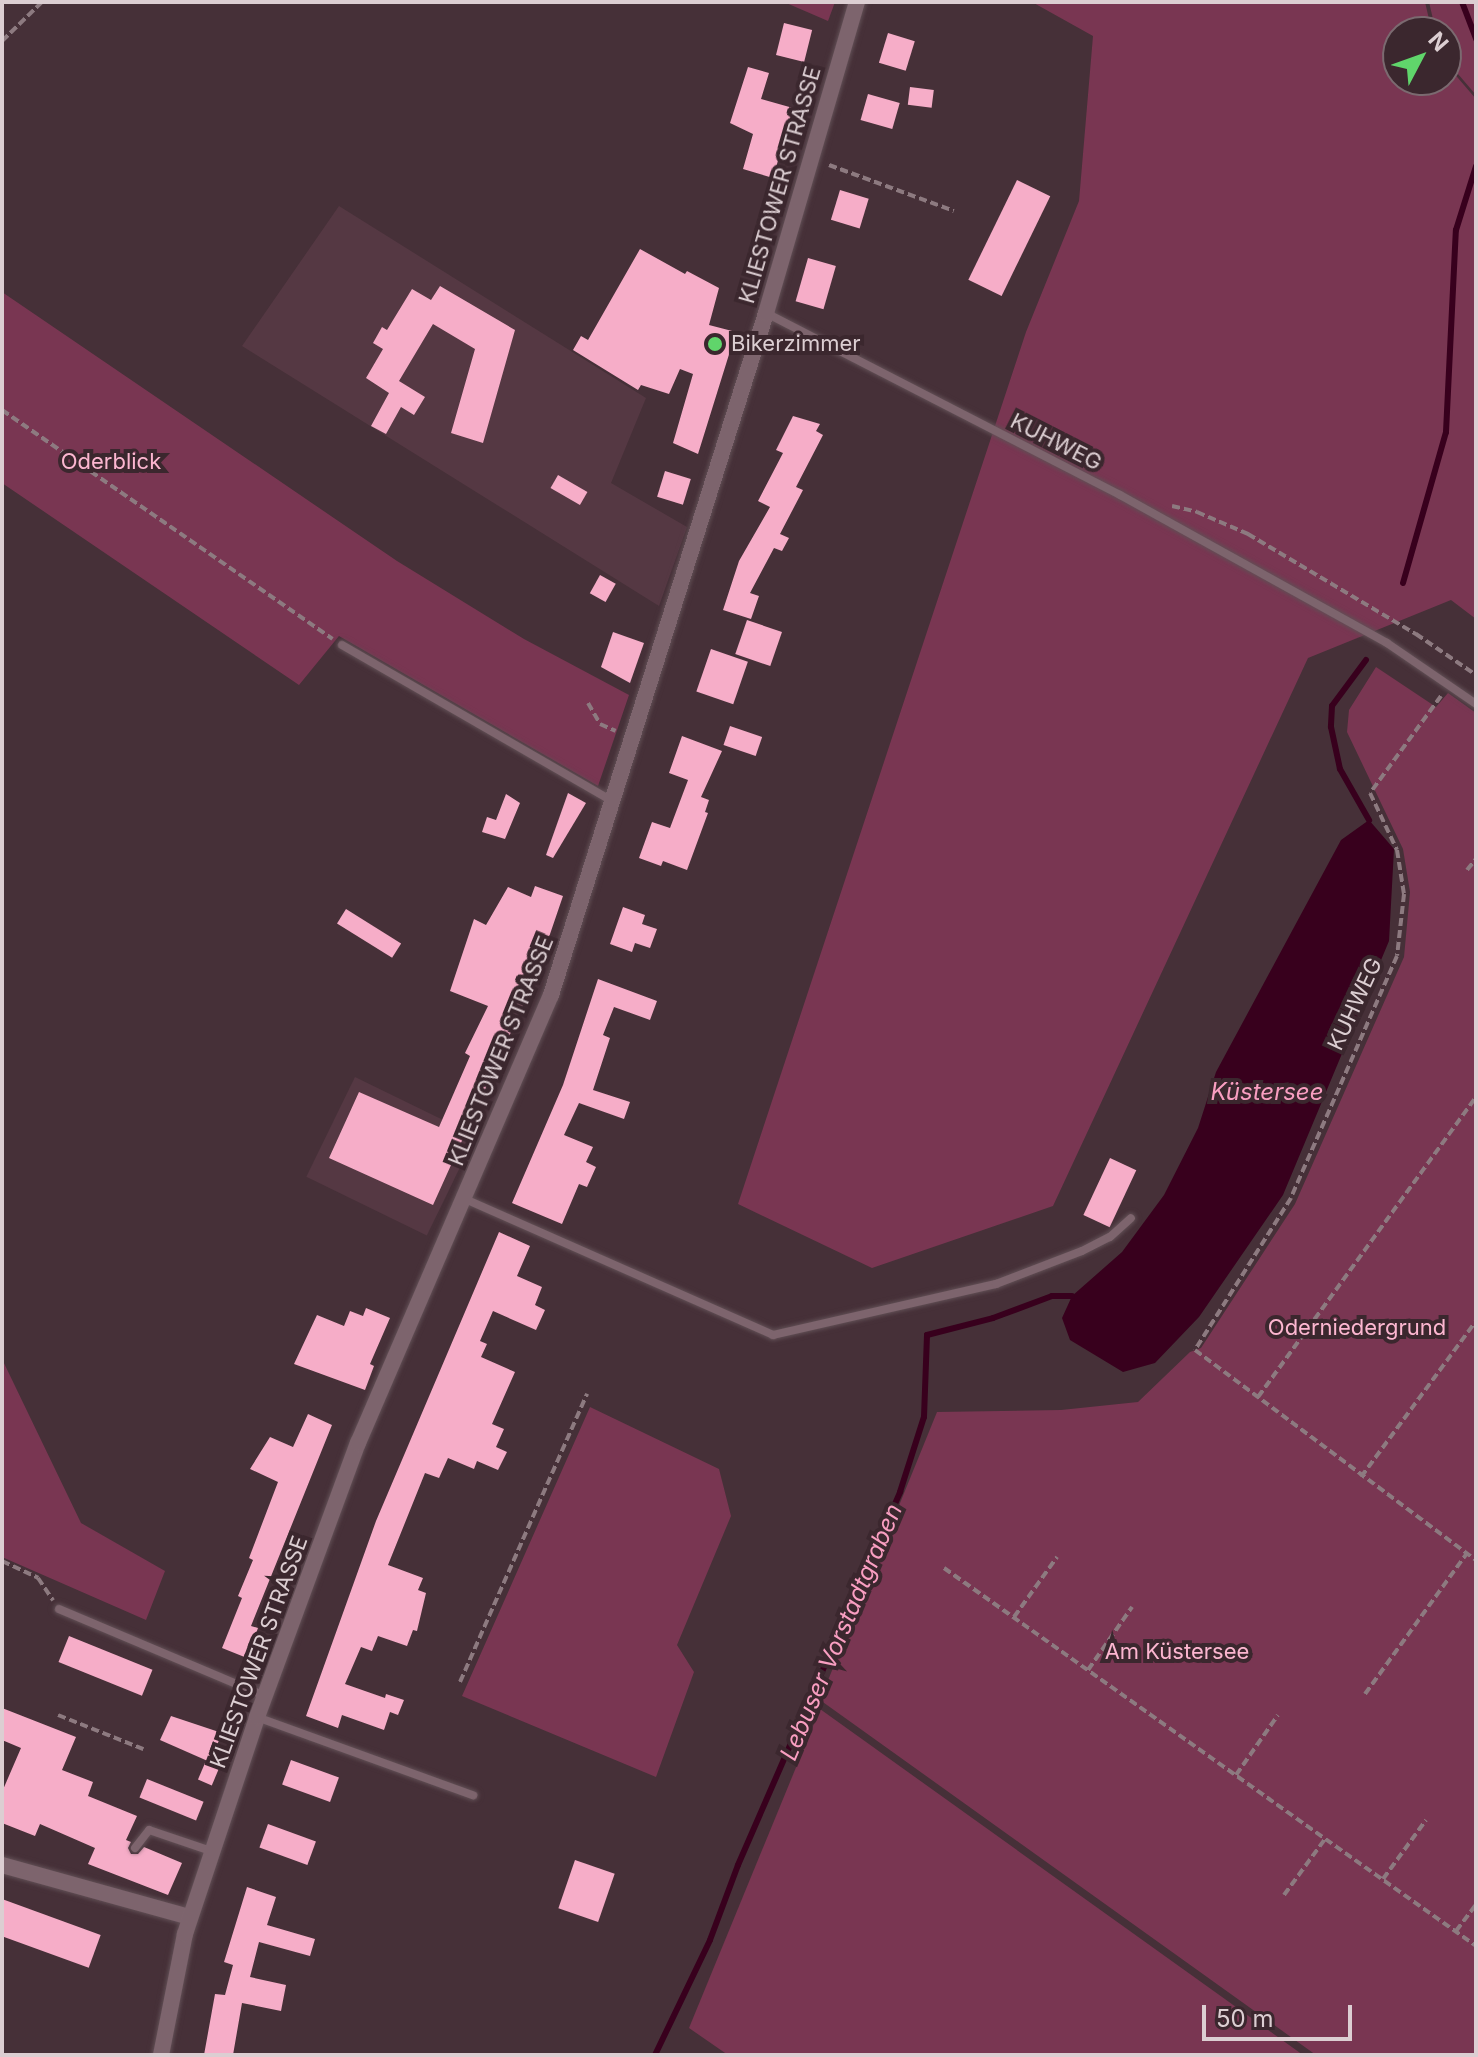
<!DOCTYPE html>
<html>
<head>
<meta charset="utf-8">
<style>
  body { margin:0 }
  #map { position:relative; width:1478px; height:2057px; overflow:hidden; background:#463038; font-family:Inter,sans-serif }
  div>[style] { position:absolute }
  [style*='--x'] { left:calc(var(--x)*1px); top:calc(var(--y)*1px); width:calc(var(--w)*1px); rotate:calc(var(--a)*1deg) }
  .built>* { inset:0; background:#553843; transform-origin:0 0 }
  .green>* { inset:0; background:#793652 }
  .water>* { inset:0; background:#38001d }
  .stream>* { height:6px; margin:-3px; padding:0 3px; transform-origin:3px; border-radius:3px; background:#38001d }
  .building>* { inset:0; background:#f6adc8; transform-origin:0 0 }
  .path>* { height:4px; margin-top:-2px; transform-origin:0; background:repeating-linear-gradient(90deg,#8d7a80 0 8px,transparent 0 12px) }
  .roads { filter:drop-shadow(0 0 2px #614f55) drop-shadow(0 0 2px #614f55) }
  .service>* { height:8px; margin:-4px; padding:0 4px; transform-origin:4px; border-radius:4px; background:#7d646d }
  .minor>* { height:16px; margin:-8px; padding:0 8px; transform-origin:8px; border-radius:8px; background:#7d646d }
  .dots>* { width:22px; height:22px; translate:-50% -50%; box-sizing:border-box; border:4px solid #3b272e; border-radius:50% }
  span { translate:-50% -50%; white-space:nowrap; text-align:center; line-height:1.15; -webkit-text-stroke:8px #3b272e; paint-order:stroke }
  .street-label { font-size:22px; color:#dcced2 }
  .poi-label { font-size:22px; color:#dcced2 }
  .left { translate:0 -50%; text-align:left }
  .park-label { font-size:22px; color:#fcb6d0 }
  .water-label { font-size:24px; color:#f99ec1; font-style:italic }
  .frame { position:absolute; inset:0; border:4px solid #dcced2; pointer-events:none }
  .north { position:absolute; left:1382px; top:16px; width:80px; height:80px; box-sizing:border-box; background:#3b272e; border:2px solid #7b6a70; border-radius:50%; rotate:49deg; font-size:22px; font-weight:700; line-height:32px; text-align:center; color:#dcced2 }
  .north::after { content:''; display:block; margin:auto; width:28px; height:36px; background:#60d56b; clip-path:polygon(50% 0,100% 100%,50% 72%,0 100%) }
  .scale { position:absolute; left:1202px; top:2005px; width:150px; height:36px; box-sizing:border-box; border:4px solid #dcced2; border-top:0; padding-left:10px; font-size:24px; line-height:28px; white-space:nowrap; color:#dcced2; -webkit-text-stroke:6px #3b272e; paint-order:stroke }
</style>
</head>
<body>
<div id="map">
  <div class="built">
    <div style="clip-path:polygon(339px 206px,646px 398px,611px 483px,687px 527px,659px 606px,242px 346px)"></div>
    <div style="left:355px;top:1077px;width:134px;height:111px;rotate:26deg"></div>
  </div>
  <div class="green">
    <div style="clip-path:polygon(784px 2px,835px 2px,828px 21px)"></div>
    <div style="clip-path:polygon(1032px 2px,1425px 2px,1432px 32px,1398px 32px,1398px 80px,1446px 80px,1446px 64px,1476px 99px,1476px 619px,1451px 600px,1308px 658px,1053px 1206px,872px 1268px,738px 1204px,1026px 332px,1079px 201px,1093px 36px)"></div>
    <div style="clip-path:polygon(1429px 2px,1476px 2px,1476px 95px,1446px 60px,1446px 32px,1436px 32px)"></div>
    <div style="clip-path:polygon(2px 292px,397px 561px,524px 639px,629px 695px,598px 786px,339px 636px,299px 685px,2px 483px)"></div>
    <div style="clip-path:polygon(1376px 667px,1436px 707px,1448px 693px,1476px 713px,1476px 2055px,1316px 2055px,820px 1700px,937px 1412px,1061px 1410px,1138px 1402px,1190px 1352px,1201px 1348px,1295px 1204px,1404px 957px,1410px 892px,1403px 849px,1347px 732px,1349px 710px)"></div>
    <div style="clip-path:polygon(2px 1359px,81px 1523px,165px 1571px,146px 1620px,2px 1557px)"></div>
    <div style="clip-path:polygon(590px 1407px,719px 1469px,731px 1516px,677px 1645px,694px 1672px,656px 1777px,462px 1696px)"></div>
    <div style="clip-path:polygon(820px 1709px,1303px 2055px,728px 2055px,689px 2028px)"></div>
  </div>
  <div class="water">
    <div style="clip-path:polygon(1369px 820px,1394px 849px,1389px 941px,1283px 1195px,1199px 1317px,1155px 1363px,1123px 1372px,1070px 1340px,1062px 1318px,1072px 1296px,1122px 1252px,1164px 1195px,1198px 1128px,1216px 1072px,1341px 840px)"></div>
  </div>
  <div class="stream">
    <div style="--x:1462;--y:2;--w:40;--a:69"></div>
    <div style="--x:1403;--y:583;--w:157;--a:-74.1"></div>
    <div style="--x:1446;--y:432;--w:202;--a:-87.2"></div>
    <div style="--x:1456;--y:230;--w:67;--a:-72.6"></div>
    <div style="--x:1366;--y:660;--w:57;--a:126.5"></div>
    <div style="--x:1332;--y:706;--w:21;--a:93"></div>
    <div style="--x:1331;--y:727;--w:43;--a:77.9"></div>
    <div style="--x:1340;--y:769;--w:59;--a:60.4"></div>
    <div style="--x:655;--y:2055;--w:127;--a:-64.4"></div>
    <div style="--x:710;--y:1940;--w:80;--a:-69.5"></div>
    <div style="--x:738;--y:1865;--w:407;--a:-66.5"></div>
    <div style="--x:900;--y:1492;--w:79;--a:-72.3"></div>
    <div style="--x:924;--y:1417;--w:82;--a:-87.9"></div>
    <div style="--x:927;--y:1335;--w:68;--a:-14.4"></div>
    <div style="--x:993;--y:1318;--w:63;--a:-20.4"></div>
    <div style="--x:1052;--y:1296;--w:20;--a:0"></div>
  </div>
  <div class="building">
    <div style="left:784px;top:23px;width:29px;height:33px;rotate:14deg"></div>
    <div style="left:888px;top:33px;width:28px;height:31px;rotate:17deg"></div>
    <div style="clip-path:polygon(748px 67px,769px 73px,761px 99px,793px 108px,773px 178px,743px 169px,753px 134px,730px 123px)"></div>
    <div style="left:910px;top:87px;width:24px;height:18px;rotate:7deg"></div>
    <div style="left:868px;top:94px;width:33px;height:27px;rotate:16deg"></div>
    <div style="left:1017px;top:180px;width:37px;height:111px;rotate:26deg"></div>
    <div style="left:840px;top:190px;width:30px;height:31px;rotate:17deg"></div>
    <div style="clip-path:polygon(640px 249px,685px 274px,687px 271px,719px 288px,709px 325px,736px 332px,698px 454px,673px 443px,693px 374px,680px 369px,669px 394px,641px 385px,638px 390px,573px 350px,581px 336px,588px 340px)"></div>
    <div style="left:808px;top:258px;width:29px;height:45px;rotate:16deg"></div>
    <div style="clip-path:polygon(440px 286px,515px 330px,483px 443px,451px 433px,475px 349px,433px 324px,399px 381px,425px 397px,414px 415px,401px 407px,386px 434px,371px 426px,389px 393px,366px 378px,383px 349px,373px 343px,382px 327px,387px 330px,412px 289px,431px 300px)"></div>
    <div style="clip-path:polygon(793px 416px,820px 424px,816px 431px,823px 435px,796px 487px,803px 490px,780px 534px,789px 538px,782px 551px,774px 548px,750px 593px,759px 596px,751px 619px,723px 610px,739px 561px,770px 507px,758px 501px,783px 453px,776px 450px)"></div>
    <div style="left:665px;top:471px;width:27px;height:27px;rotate:17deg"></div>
    <div style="left:558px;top:475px;width:34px;height:15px;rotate:30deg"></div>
    <div style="left:600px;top:575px;width:18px;height:21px;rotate:29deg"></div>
    <div style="left:747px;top:620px;width:37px;height:36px;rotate:19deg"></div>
    <div style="clip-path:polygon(613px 632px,644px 643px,630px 683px,601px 667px)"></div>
    <div style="left:711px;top:649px;width:39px;height:45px;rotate:19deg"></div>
    <div style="left:730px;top:726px;width:34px;height:20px;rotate:19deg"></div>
    <div style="clip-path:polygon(682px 736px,722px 751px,701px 797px,709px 800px,705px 812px,708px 813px,687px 870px,663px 861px,661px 866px,639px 858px,652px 822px,670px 828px,688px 780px,669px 773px)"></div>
    <div style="clip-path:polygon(568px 793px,586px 803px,553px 858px,546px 855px)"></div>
    <div style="clip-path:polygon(506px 794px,520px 803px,505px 839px,482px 832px,487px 817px,496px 820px)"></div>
    <div style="clip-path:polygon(535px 886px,563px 896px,534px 981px,433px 1205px,329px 1158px,359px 1092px,439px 1127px,470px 1056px,465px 1053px,488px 1006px,450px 991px,474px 919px,486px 925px,508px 887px,531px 897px)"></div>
    <div style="clip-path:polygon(623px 907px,645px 915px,642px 924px,657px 929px,650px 948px,635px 943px,632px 952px,610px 944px)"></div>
    <div style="left:346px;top:909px;width:65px;height:17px;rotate:32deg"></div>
    <div style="clip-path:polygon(598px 979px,657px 1001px,650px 1020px,614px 1007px,603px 1035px,610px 1038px,593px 1090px,630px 1102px,624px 1119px,579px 1103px,564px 1135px,593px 1147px,586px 1162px,596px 1167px,587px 1187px,579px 1184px,562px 1224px,512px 1203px,563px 1085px)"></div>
    <div style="left:1110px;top:1158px;width:29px;height:63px;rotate:25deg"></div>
    <div style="clip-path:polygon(499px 1232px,530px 1246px,517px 1276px,542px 1287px,535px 1305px,545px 1310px,536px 1330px,493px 1311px,480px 1341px,487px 1344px,481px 1357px,515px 1372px,492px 1424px,504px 1429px,496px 1447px,507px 1452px,498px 1470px,477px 1461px,474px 1469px,448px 1458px,439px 1478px,425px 1473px,388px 1565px,423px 1578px,418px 1590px,426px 1593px,417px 1631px,413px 1630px,407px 1646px,378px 1636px,372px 1651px,361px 1647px,345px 1684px,385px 1698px,386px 1694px,404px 1700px,398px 1715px,390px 1712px,384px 1730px,342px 1715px,338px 1728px,306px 1716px,376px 1521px)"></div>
    <div style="clip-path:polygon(366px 1308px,390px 1318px,370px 1364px,374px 1366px,365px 1390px,294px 1364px,317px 1315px,344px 1326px,350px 1311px,363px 1316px)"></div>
    <div style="clip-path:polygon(308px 1414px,332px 1425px,251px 1626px,258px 1628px,247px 1658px,222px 1648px,242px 1598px,238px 1596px,253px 1560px,249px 1558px,278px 1482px,250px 1469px,270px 1437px,293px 1447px)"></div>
    <div style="left:69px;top:1636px;width:90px;height:28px;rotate:22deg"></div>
    <div style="clip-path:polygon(2px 1708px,76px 1737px,62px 1770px,93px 1782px,88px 1796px,137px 1816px,126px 1840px,131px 1842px,128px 1848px,131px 1854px,138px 1854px,144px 1847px,182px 1863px,168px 1895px,88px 1864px,95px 1848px,40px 1824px,35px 1836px,2px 1823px,2px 1792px,21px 1748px,2px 1740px)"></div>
    <div style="clip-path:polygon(171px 1716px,222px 1733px,210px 1762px,160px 1740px)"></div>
    <div style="left:291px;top:1760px;width:51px;height:26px;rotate:20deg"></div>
    <div style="left:205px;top:1763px;width:15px;height:18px;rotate:23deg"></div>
    <div style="left:147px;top:1779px;width:61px;height:20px;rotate:22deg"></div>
    <div style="left:268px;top:1824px;width:51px;height:25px;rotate:20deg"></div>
    <div style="left:575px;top:1860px;width:42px;height:51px;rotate:19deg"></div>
    <div style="clip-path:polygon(247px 1887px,276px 1897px,267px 1925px,315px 1939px,310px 1956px,259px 1942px,250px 1977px,286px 1985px,281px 2011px,242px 2003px,233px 2055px,204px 2055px,215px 1994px,225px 1995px,233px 1965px,224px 1962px)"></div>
    <div style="left:2px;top:1899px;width:105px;height:35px;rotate:20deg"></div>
  </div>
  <div class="path">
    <div style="--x:2;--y:41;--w:56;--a:-44.3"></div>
    <div style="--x:829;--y:165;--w:133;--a:20.2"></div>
    <div style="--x:2;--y:410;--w:402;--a:34.7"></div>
    <div style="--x:1172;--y:506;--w:26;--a:13"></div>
    <div style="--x:1197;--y:512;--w:56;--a:23.3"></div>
    <div style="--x:1248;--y:534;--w:196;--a:30.8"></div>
    <div style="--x:1416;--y:634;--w:73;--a:34.3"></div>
    <div style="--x:1441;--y:696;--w:120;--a:126.2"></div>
    <div style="--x:1370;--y:793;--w:63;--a:64.7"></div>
    <div style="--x:1397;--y:850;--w:45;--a:81"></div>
    <div style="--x:1404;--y:894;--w:62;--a:96.4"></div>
    <div style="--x:1397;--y:956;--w:264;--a:113.7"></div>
    <div style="--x:1291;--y:1198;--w:180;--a:122.3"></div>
    <div style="--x:1195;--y:1350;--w:351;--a:36.8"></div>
    <div style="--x:588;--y:703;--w:24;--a:60"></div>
    <div style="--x:600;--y:724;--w:17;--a:24"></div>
    <div style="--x:1467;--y:870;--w:14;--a:-51"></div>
    <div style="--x:1258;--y:1397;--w:371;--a:-54"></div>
    <div style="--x:1361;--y:1477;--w:194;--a:-53.6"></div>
    <div style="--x:2;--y:1561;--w:40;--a:25"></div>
    <div style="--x:38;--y:1578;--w:27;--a:56"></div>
    <div style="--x:944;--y:1568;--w:653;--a:35.39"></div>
    <div style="--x:1014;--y:1617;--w:74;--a:-54.4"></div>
    <div style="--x:1088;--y:1670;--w:77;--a:-55.1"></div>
    <div style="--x:460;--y:1682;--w:315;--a:-66.2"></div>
    <div style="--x:1365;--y:1694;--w:174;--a:-54.1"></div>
    <div style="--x:58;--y:1715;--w:92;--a:21.8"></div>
    <div style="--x:1236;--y:1775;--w:73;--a:-55"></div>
    <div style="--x:1383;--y:1879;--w:73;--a:-53.9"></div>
    <div style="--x:1284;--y:1895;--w:69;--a:-53.8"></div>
    <div style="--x:1456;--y:1931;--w:34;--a:-53"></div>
  </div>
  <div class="roads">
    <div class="service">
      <div style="--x:766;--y:313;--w:398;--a:27.2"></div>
      <div style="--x:1120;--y:495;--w:305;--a:29"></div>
      <div style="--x:1387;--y:643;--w:108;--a:34.4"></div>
      <div style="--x:342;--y:645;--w:312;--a:30"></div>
      <div style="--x:465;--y:1199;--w:337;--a:23.8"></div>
      <div style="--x:773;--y:1335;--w:229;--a:-12.9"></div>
      <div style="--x:996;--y:1284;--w:92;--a:-21"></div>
      <div style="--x:1082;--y:1251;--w:31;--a:-27"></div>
      <div style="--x:1110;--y:1237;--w:28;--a:-42"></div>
      <div style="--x:59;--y:1609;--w:224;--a:22.9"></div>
      <div style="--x:257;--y:1717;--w:230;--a:19.9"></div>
      <div style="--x:135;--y:1848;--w:23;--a:-52"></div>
      <div style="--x:149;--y:1830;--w:65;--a:18.7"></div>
    </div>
    <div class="minor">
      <div style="--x:2;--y:1865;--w:195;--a:15.5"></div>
      <div style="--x:161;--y:2055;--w:123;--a:-78.8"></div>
      <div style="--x:185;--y:1934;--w:229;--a:-71.6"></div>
      <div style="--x:257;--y:1717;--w:292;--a:-69.8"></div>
      <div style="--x:358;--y:1443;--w:488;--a:-66.7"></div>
      <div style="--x:551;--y:995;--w:715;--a:-72.5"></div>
      <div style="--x:766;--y:313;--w:324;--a:-73.7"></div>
    </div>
  </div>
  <div class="dots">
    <div style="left:715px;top:344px;background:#60d56b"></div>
  </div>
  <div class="street-label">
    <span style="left:780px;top:185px;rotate:-74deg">KLIESTOWER STRASSE</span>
    <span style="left:1056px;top:442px;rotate:27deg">KUHWEG</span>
    <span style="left:1355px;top:1004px;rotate:-65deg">KUHWEG</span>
    <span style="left:501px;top:1051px;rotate:-68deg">KLIESTOWER STRASSE</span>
    <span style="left:259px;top:1652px;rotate:-70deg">KLIESTOWER STRASSE</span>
  </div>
  <div class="poi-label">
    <span class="left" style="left:731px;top:344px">Bikerzimmer</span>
  </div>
  <div class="park-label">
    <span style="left:111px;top:462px">Oderblick</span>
    <span style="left:1357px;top:1328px">Oderniedergrund</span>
    <span style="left:1177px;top:1652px">Am Küstersee</span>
  </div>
  <div class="water-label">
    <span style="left:1267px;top:1092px">Küstersee</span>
    <span style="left:841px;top:1632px;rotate:-67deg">Lebuser Vorstadtgraben</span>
  </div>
  <div class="frame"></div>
  <div class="north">N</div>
  <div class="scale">50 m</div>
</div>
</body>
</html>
